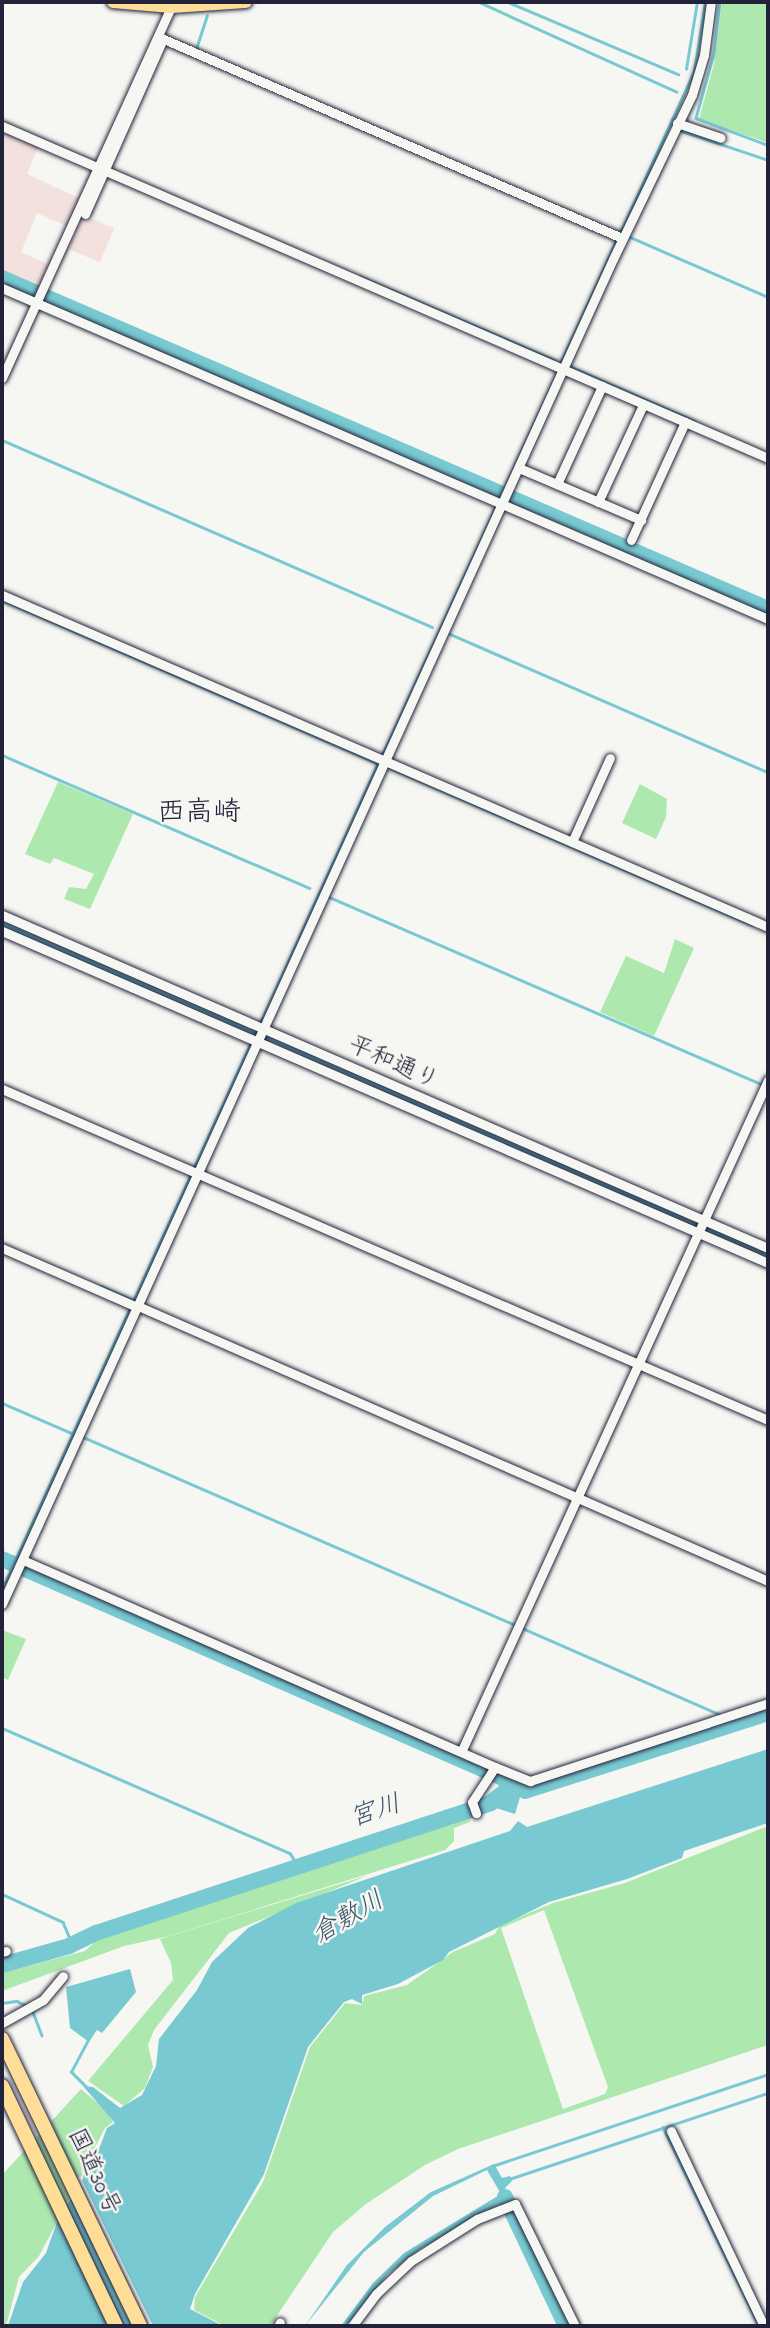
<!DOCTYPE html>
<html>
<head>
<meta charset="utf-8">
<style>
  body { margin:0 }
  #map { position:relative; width:770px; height:2328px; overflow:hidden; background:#f6f6f2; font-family:"Indie Flower","Klee One",sans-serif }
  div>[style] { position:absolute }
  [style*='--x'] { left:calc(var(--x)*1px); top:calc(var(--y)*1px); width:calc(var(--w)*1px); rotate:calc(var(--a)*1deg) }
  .built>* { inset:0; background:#f3e1de; transform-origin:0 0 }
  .green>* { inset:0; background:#ade9af }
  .water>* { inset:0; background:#78c9d1 }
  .pier>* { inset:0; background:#f6f6f2; transform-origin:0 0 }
  .stream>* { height:2.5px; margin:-1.25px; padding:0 1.25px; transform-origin:1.25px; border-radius:1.25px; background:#78c9d1 }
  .river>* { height:16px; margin:-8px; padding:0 8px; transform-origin:8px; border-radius:8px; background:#78c9d1 }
  .roads { filter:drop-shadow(0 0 2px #22223b) drop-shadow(0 0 2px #22223b) }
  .minor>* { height:9px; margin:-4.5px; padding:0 4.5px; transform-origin:4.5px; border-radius:4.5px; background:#f6f6f2 }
  .major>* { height:12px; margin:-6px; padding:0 6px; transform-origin:6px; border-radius:6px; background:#fedd96 }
  .highway>* { height:14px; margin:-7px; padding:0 7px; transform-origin:7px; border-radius:7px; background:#fedd96 }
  span { translate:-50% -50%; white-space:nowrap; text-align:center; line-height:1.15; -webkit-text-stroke:5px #f6f6f2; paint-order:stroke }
  .street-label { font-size:24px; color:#22223b }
  .water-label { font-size:26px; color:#3c5468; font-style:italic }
  .quarter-label { font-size:28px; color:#22223b }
  .frame { position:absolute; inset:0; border:4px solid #22223b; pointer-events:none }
</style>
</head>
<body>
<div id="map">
  <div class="built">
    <div style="clip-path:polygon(2px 129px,39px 146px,27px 174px,81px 199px,69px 227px,37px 213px,21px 252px,50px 265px,39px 289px,2px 273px)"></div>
    <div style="left:83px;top:215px;width:34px;height:37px;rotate:23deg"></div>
  </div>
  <div class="green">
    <div style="clip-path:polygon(722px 2px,768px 2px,768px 143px,699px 119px,714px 64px)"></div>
    <div style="clip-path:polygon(58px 782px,133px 814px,90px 909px,64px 899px,69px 887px,86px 889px,94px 874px,54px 858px,50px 864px,25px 854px)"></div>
    <div style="clip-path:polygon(640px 784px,667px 799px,666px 817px,656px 839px,622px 823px)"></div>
    <div style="clip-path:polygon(675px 939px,694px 948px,654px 1036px,600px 1012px,626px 956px,664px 973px)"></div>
    <div style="clip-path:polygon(2px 1630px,26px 1639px,8px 1680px,2px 1677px)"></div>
    <div style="clip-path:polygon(471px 1815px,470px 1822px,454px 1828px,454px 1841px,445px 1850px,169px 1936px,124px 1946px,2px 1991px,2px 1973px,85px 1951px,100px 1937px)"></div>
    <div style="clip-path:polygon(evenodd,768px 1826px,768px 2045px,458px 2149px,425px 2165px,366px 2204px,333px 2232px,270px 2326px,225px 2326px,194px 2310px,195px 2297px,263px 2182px,310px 2047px,345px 2003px,362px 2005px,364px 1996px,407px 1985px,453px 1952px,495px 1934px,500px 1925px,553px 1903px,625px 1883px,768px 1826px,544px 1910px,608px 2087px,605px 2094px,563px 2109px,501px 1928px,544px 1910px)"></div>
    <div style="clip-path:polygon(369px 1875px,229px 1933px,154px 2030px,148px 2045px,153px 2067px,145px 2088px,124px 2106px,88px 2081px,173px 1980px,171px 1963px,160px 1939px)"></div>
    <div style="clip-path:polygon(81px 2089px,108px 2112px,113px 2122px,105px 2128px,88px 2161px,83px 2161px,82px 2175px,39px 2256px,19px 2277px,6px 2326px,2px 2326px,2px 2175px)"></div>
  </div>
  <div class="water">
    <div style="clip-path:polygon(768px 1749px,768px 1823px,684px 1851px,682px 1858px,627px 1879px,549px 1902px,449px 1952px,443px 1960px,398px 1984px,362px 1995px,362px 2004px,352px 1999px,344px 2002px,308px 2047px,264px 2174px,195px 2294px,190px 2309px,223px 2326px,8px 2326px,23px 2282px,46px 2253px,58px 2219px,83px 2179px,84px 2168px,94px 2162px,107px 2128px,115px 2123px,83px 2086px,93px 2087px,120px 2108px,142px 2095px,156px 2066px,159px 2039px,197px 1990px,212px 1962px,248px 1928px,296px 1903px,510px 1831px,518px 1821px,527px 1827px)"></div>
    <div style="clip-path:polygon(497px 1770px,544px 1780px,547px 1790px,520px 1797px,515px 1814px,490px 1806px,478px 1811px,481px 1800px,499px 1786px,493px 1777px)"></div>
    <div style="clip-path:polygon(130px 1969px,136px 1992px,102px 2033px,97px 2030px,89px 2042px,70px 2028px,66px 1987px)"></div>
    <div style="clip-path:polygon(494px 2164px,502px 2178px,510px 2176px,512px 2181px,505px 2188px,509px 2199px,420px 2249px,388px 2274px,346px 2326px,341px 2326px,373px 2283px,404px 2253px,501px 2194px,487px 2170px,433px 2196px,364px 2252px,305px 2326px,347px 2265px,385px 2227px,431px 2192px)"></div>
  </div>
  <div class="pier">
    <div style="left:80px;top:2176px;width:166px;height:18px;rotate:64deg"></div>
  </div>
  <div class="stream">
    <div style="--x:479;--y:2;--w:217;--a:24.4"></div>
    <div style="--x:508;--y:2;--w:185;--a:23"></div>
    <div style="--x:720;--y:2;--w:52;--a:96.6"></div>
    <div style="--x:714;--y:54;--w:66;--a:105.7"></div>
    <div style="--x:696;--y:118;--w:77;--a:20.6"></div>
    <div style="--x:196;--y:49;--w:35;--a:-72"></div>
    <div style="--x:686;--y:69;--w:68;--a:-80.7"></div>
    <div style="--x:679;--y:130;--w:94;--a:18.6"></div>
    <div style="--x:620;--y:233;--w:178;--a:-65.4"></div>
    <div style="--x:694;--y:71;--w:70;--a:-80.9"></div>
    <div style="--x:630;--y:237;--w:150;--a:23.5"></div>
    <div style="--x:359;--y:276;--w:213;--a:23.2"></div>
    <div style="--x:560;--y:364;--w:137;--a:-65.5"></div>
    <div style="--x:571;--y:367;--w:135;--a:23.5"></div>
    <div style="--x:2;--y:440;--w:469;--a:23.5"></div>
    <div style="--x:2;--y:600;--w:409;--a:23.5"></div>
    <div style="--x:450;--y:634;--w:347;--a:23.5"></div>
    <div style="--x:2;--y:755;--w:335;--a:23.4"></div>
    <div style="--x:382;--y:755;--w:423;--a:-65.4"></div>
    <div style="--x:392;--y:769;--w:392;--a:23.4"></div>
    <div style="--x:329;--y:897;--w:472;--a:23.4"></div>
    <div style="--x:260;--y:1023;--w:288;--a:-65.6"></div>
    <div style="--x:101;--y:1286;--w:35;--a:24"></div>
    <div style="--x:2;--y:1403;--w:78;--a:23.3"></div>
    <div style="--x:83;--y:1437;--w:472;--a:23.5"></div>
    <div style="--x:2;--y:1589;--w:615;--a:-65.52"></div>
    <div style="--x:522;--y:1628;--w:217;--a:23.6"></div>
    <div style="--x:2;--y:1728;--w:314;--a:23.5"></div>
    <div style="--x:290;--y:1853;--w:15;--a:58"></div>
    <div style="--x:2;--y:1894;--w:67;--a:24.7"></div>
    <div style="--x:63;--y:1922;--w:25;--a:67"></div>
    <div style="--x:2;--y:2003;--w:15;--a:-8"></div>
    <div style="--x:17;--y:2001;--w:11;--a:27"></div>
    <div style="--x:33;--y:2012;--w:25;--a:69"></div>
    <div style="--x:86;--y:2087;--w:21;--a:-135"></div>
    <div style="--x:71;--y:2072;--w:38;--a:-62"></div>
    <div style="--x:663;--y:2127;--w:221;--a:64.2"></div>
    <div style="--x:492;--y:2166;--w:291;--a:-18.4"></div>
    <div style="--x:509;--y:2179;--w:273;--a:-18.4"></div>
  </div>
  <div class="river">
    <div style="--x:2;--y:278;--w:834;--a:23.37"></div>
    <div style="--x:2;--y:924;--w:835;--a:23.43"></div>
    <div style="--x:2;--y:1559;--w:549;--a:23.62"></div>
    <div style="--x:525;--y:1791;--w:255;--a:-17.8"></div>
    <div style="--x:2;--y:1965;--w:70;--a:-15.8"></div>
    <div style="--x:69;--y:1946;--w:30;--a:-26"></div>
    <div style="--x:96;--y:1933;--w:416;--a:-18.2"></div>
    <div style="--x:505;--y:2197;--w:143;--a:64.7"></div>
  </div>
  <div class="roads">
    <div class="minor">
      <div style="--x:159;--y:37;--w:505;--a:23.47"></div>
      <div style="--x:677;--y:123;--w:46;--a:18.8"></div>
      <div style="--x:2;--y:126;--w:835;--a:23.43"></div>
      <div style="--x:85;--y:214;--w:192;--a:-66"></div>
      <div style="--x:2;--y:288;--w:834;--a:23.37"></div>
      <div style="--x:2;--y:378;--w:408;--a:-65.5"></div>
      <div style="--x:519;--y:468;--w:133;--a:23.1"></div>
      <div style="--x:557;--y:484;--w:108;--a:-65.3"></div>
      <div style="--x:598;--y:502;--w:107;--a:-65.1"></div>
      <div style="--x:631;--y:540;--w:130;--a:-65.4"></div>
      <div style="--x:2;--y:595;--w:835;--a:23.43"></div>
      <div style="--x:572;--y:842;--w:92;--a:-65.7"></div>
      <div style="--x:2;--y:915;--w:835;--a:23.5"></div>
      <div style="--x:2;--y:931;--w:835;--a:23.43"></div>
      <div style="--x:2;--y:1089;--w:834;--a:23.37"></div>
      <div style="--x:2;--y:1248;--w:147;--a:23.6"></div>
      <div style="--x:138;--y:1306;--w:687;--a:23.58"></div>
      <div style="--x:23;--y:1560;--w:515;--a:23.68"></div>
      <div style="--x:495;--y:1767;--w:42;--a:123.3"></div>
      <div style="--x:472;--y:1802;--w:12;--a:70"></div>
      <div style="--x:2;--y:1604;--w:1477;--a:-65.57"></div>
      <div style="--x:613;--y:259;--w:182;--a:-64.3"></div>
      <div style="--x:692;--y:95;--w:42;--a:-73.3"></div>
      <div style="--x:704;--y:55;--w:53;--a:-82.5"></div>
      <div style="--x:462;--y:1750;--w:737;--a:-65.45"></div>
      <div style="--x:495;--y:1767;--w:38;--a:22"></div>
      <div style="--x:530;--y:1781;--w:250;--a:-18.1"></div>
      <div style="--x:2;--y:1952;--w:4;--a:-14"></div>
      <div style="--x:2;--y:2023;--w:47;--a:-29.3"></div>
      <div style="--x:43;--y:2000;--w:31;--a:-50"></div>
      <div style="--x:671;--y:2131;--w:216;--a:64.5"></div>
      <div style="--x:278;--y:2326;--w:4;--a:-63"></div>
      <div style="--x:352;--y:2326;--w:40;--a:-53"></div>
      <div style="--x:376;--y:2294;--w:48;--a:-43.3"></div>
      <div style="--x:411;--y:2261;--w:78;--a:-32.5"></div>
      <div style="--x:477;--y:2219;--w:41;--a:-21.5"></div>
      <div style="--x:515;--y:2204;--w:136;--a:63.8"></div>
    </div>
    <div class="major">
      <div style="--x:113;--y:2;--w:58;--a:4.9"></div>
      <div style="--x:171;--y:7;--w:75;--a:-3.8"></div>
    </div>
    <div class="highway">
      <div style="--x:2;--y:2039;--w:318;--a:64.3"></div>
      <div style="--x:2;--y:2086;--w:266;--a:64.6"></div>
    </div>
  </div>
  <div class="street-label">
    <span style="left:393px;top:1064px;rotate:24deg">平和通り</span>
    <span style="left:93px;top:2172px;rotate:65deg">国道30号</span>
  </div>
  <div class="water-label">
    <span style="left:376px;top:1813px;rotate:-18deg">宮川</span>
    <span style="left:349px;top:1919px;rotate:-30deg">倉敷川</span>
  </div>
  <div class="quarter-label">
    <span style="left:199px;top:814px">西高崎</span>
  </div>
  <div class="frame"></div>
</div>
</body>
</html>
